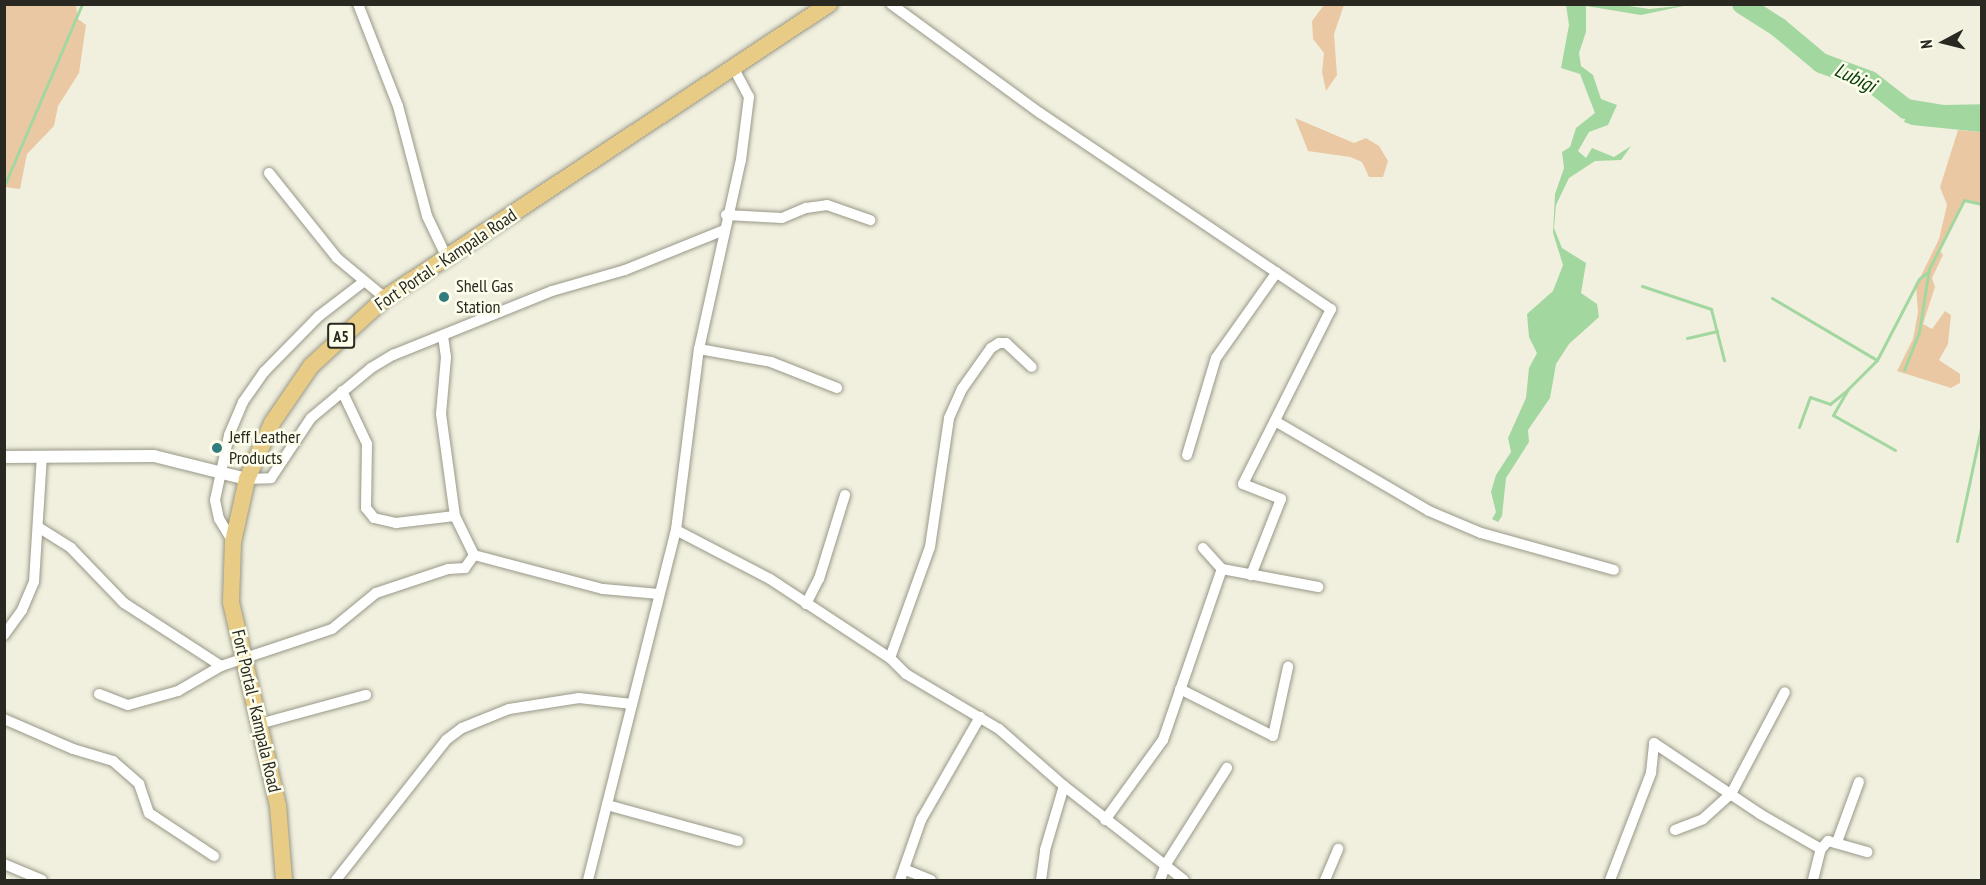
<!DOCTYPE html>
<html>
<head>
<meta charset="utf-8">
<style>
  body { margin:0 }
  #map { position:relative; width:1986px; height:885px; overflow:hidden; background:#f1f0df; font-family:"PT Sans Narrow",sans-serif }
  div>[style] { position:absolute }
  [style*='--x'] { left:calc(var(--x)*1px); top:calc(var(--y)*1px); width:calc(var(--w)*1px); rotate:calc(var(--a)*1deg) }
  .green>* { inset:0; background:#ebc8a4 }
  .water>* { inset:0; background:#a3d7a0 }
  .stream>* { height:3px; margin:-1.5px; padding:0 1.5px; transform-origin:1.5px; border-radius:1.5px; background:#a3d7a0 }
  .river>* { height:20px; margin:-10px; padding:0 10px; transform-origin:10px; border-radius:10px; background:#a3d7a0 }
  .roads { filter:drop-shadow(0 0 2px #999888) drop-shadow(0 0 2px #999888) }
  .minor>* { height:10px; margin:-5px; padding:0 5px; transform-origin:5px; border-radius:5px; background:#fff }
  .tertiary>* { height:12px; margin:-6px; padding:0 6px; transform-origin:6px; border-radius:6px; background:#fff }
  .primary>* { height:16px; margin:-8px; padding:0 8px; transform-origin:8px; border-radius:8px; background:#e8cc86 }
  .dots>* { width:16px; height:16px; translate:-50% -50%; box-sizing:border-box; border:3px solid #fefeec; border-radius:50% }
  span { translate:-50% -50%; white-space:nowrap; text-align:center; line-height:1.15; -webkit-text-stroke:5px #fefeec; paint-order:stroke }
  .shield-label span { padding:2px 4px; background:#fefeec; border:2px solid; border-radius:4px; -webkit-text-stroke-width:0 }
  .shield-label { font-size:16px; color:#292922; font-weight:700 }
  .street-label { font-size:18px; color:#292922 }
  .poi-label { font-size:18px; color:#292922 }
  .left { translate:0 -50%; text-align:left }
  .water-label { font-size:20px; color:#0a400b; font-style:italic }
  .frame { position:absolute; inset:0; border:6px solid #292922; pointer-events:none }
  .north { position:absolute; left:1914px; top:12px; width:60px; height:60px; -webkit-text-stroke:4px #fefeec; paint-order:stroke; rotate:263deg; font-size:16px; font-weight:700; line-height:24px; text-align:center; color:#292922 }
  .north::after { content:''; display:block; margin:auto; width:21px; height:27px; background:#292922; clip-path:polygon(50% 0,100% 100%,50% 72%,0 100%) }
</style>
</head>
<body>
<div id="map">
  <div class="green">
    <div style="clip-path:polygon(5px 4px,76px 5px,78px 19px,86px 25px,79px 73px,58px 106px,54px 126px,27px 154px,20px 189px,5px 187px)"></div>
    <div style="clip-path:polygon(1324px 5px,1344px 5px,1334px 34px,1337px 75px,1326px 91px,1322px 72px,1324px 53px,1313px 39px,1312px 21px)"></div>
    <div style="clip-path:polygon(1295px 118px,1354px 143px,1366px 138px,1379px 146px,1388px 161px,1383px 177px,1369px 177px,1362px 162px,1350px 157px,1308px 151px)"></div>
    <div style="clip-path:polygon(1958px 130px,1981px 132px,1981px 204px,1964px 200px,1940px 251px,1943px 255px,1932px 278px,1935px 287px,1923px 324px,1932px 329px,1945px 311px,1951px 315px,1948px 344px,1939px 360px,1960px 374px,1960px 383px,1951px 388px,1897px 371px,1913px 339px,1918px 312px,1916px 286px,1939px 239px,1947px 205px,1940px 187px)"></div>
  </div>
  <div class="water">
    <div style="clip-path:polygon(1566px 5px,1623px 5px,1649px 9px,1688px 5px,1641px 15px,1586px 6px,1586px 32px,1579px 53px,1581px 66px,1593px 75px,1601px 99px,1617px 105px,1608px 125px,1589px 132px,1578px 151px,1586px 158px,1592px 148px,1614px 157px,1631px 146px,1621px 160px,1595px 161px,1569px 178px,1556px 205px,1554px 228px,1562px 248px,1586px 263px,1581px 293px,1597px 304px,1599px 317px,1569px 344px,1556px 364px,1550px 398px,1528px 430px,1529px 442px,1506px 478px,1502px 516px,1498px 522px,1492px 519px,1496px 512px,1491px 492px,1496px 475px,1511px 452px,1508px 438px,1526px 398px,1529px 368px,1537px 353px,1529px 337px,1527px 314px,1553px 291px,1563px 265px,1553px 233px,1555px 194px,1564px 168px,1562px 152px,1570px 147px,1576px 128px,1595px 113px,1580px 74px,1561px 68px,1569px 25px)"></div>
    <div style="clip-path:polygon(1912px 105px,1958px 113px,1981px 109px,1981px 132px,1912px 125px,1904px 122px)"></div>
  </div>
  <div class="stream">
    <div style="--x:4;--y:186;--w:198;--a:-66.8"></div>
    <div style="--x:1642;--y:286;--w:73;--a:18.4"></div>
    <div style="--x:1711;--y:309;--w:53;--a:75.7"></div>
    <div style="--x:1772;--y:298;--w:122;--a:30.6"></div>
    <div style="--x:1687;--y:338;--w:31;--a:-13"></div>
    <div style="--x:1904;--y:370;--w:41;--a:-68.5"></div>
    <div style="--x:1919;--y:332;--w:64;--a:-81"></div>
    <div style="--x:1929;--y:269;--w:77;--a:-63.1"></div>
    <div style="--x:1964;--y:200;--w:17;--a:13"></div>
    <div style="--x:1981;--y:204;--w:3;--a:-72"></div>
    <div style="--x:1799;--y:427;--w:32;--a:-70"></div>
    <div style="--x:1810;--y:397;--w:21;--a:19"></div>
    <div style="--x:1830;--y:404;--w:22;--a:-39"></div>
    <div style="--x:1895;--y:450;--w:71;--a:-150.6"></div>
    <div style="--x:1833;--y:415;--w:30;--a:-60"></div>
    <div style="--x:1848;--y:389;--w:41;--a:-45"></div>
    <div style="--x:1877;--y:360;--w:91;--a:-62.6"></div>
    <div style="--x:1919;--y:279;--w:11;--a:-38"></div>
    <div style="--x:1957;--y:541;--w:121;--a:-78"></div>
  </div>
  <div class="river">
    <div style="--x:1742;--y:4;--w:43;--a:32.6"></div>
    <div style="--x:1778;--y:27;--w:56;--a:39.9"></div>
    <div style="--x:1821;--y:63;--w:52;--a:20.2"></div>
    <div style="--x:1870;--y:81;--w:46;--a:37.9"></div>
    <div style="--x:1906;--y:109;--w:37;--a:9"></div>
    <div style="--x:1943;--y:115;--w:39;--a:-1"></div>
  </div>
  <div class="roads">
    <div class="minor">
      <div style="--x:358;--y:4;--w:110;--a:68.6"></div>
      <div style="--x:398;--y:106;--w:114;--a:75.2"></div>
      <div style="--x:427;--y:216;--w:47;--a:64.5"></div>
      <div style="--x:891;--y:4;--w:185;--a:36.2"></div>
      <div style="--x:1040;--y:113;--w:351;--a:34"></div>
      <div style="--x:1331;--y:309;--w:196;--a:116.7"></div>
      <div style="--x:1243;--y:484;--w:41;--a:21.5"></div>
      <div style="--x:1281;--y:499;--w:82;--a:111.5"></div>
      <div style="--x:269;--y:173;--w:109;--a:51.3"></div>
      <div style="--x:337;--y:258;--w:62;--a:39.8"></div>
      <div style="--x:726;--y:215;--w:56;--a:3.1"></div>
      <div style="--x:782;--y:218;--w:26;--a:-23"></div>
      <div style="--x:806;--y:208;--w:21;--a:-8"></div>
      <div style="--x:827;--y:205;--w:46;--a:19.2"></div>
      <div style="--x:443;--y:336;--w:21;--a:82"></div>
      <div style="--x:446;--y:357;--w:57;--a:95"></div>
      <div style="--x:441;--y:414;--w:103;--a:82.2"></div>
      <div style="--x:699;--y:349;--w:73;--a:10.2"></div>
      <div style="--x:771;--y:362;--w:71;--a:21.5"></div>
      <div style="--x:342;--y:391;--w:59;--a:64.7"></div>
      <div style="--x:367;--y:444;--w:64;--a:90.9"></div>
      <div style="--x:366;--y:508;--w:13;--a:51"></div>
      <div style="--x:374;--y:518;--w:23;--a:13"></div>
      <div style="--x:396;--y:523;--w:59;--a:-6.8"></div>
      <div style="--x:455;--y:516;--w:43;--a:64"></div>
      <div style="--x:474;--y:555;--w:133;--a:14.8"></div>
      <div style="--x:603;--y:589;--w:56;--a:5.1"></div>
      <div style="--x:1275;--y:421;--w:178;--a:30.3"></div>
      <div style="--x:1429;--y:511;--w:56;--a:22.9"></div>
      <div style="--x:1481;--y:533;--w:138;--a:15.5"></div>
      <div style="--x:1187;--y:455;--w:101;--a:-73.4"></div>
      <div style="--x:1216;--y:358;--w:105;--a:-54.7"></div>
      <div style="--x:247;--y:479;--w:24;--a:-2"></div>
      <div style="--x:271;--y:478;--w:72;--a:-56.3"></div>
      <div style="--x:311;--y:418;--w:78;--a:-39.8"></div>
      <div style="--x:371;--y:368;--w:26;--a:-31"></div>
      <div style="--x:393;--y:355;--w:171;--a:-21.9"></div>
      <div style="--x:552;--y:291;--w:76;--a:-16"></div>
      <div style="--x:625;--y:270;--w:105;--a:-21.9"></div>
      <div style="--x:38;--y:527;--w:39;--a:32"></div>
      <div style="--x:71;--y:548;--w:76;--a:46.1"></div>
      <div style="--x:124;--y:603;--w:116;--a:33"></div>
      <div style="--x:676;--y:530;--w:106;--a:27.5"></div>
      <div style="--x:770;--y:579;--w:144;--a:33.4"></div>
      <div style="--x:890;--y:658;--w:23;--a:45"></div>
      <div style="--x:906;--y:674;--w:108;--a:30.6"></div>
      <div style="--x:999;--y:729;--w:86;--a:41.2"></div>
      <div style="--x:1064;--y:786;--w:152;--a:38.1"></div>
      <div style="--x:233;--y:542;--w:27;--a:-121"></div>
      <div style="--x:219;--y:519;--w:19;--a:-102"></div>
      <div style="--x:215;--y:500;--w:66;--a:-77.8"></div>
      <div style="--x:229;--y:435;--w:36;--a:-67"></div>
      <div style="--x:243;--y:402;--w:37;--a:-55"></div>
      <div style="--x:264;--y:372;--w:78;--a:-45.5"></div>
      <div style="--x:319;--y:316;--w:54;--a:-37.5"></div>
      <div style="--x:1203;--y:548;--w:28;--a:48"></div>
      <div style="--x:1222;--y:569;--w:98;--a:10.6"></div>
      <div style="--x:806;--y:604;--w:28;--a:-63"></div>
      <div style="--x:819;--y:579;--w:88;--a:-72.8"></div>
      <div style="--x:4;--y:635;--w:31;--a:-54"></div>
      <div style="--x:22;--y:610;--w:30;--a:-67"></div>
      <div style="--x:34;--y:582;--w:126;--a:-86.4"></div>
      <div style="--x:890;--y:658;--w:118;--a:-70.2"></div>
      <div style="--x:930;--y:547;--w:130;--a:-81.6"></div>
      <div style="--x:949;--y:418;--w:32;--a:-66"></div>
      <div style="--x:962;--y:389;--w:50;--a:-54.7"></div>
      <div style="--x:991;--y:348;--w:9;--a:-32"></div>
      <div style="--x:999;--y:343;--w:7;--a:0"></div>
      <div style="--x:1006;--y:343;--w:35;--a:43"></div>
      <div style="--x:1180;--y:689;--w:104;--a:26.8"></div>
      <div style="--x:1273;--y:736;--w:71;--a:-77.7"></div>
      <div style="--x:99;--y:694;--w:31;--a:21"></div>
      <div style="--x:128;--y:705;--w:52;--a:-15.6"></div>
      <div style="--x:178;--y:691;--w:50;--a:-30.2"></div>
      <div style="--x:221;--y:666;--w:117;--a:-18.4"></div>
      <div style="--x:332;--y:629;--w:57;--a:-39.3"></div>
      <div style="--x:376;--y:593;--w:76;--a:-18.4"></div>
      <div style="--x:448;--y:569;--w:17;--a:-3"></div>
      <div style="--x:465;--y:568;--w:16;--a:-55"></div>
      <div style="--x:4;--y:719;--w:75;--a:23.5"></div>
      <div style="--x:73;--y:749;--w:42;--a:16.7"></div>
      <div style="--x:113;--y:761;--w:35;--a:41"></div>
      <div style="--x:139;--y:784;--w:31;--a:71"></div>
      <div style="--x:149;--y:813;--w:78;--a:33.5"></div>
      <div style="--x:259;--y:724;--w:111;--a:-15.2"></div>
      <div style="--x:607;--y:805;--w:136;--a:15.4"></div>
      <div style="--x:1105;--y:820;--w:99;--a:-54.1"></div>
      <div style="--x:1163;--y:740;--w:181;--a:-71"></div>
      <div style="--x:1675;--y:830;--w:30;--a:-21"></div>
      <div style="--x:1703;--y:819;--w:38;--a:-42"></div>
      <div style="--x:1731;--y:794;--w:115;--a:-62.1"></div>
      <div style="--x:1837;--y:842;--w:64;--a:-69.9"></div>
      <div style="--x:4;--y:864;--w:41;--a:22.8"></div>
      <div style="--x:906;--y:870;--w:27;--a:22"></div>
      <div style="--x:336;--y:880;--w:178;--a:-51.8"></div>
      <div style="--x:446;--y:740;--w:20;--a:-37"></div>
      <div style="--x:462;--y:728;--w:51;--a:-22"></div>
      <div style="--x:509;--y:709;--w:71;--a:-8.9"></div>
      <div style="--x:579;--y:698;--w:53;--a:6.5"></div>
      <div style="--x:588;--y:880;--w:361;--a:-75.9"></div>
      <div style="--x:676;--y:530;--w:182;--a:-82.8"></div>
      <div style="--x:699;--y:349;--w:194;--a:-77.5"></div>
      <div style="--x:741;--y:160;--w:64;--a:-82.8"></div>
      <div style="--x:749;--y:97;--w:32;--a:-118"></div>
      <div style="--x:900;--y:880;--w:64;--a:-70.7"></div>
      <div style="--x:921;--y:820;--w:119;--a:-60.2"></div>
      <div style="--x:1041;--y:880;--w:30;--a:-82"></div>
      <div style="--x:1045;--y:850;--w:67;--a:-73.5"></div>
      <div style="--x:1160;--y:880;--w:17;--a:-69"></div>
      <div style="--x:1166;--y:864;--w:114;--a:-57.6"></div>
      <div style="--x:1325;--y:880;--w:34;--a:-67"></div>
      <div style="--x:1610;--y:880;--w:115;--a:-69"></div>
      <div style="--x:1651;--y:773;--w:30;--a:-84"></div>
      <div style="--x:1654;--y:743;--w:128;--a:33.8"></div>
      <div style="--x:1760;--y:814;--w:70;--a:29.8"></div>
      <div style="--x:1813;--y:880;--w:32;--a:-76"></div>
      <div style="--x:1821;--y:849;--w:11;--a:-49"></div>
      <div style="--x:1828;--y:841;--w:41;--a:15.8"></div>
    </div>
    <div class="tertiary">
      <div style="--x:4;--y:457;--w:150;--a:-0.4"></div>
      <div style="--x:154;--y:456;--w:96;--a:13.9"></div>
    </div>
    <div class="primary">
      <div style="--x:284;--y:880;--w:74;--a:-94.6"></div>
      <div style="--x:278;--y:806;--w:209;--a:-103"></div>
      <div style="--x:231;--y:602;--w:60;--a:-88.1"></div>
      <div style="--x:233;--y:542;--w:65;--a:-77.5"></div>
      <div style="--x:247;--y:479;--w:61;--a:-65.9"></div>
      <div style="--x:272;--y:423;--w:69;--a:-55.6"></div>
      <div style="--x:311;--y:366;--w:100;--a:-42.6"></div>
      <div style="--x:385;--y:298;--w:533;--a:-33.51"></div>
    </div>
  </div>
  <div class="dots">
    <div style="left:444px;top:297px;background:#327b7f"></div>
    <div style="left:217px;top:448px;background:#327b7f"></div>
  </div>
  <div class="shield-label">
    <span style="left:341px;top:336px">A5</span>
  </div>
  <div class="street-label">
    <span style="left:446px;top:260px;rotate:-34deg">Fort Portal - Kampala Road</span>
    <span style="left:256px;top:711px;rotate:77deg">Fort Portal - Kampala Road</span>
  </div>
  <div class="poi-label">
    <span class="left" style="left:456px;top:297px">Shell Gas<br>Station</span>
    <span class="left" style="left:229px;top:448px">Jeff Leather<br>Products</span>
  </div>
  <div class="water-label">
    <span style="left:1855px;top:78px;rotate:25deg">Lubigi</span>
  </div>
  <div class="frame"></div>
  <div class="north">N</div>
</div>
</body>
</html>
